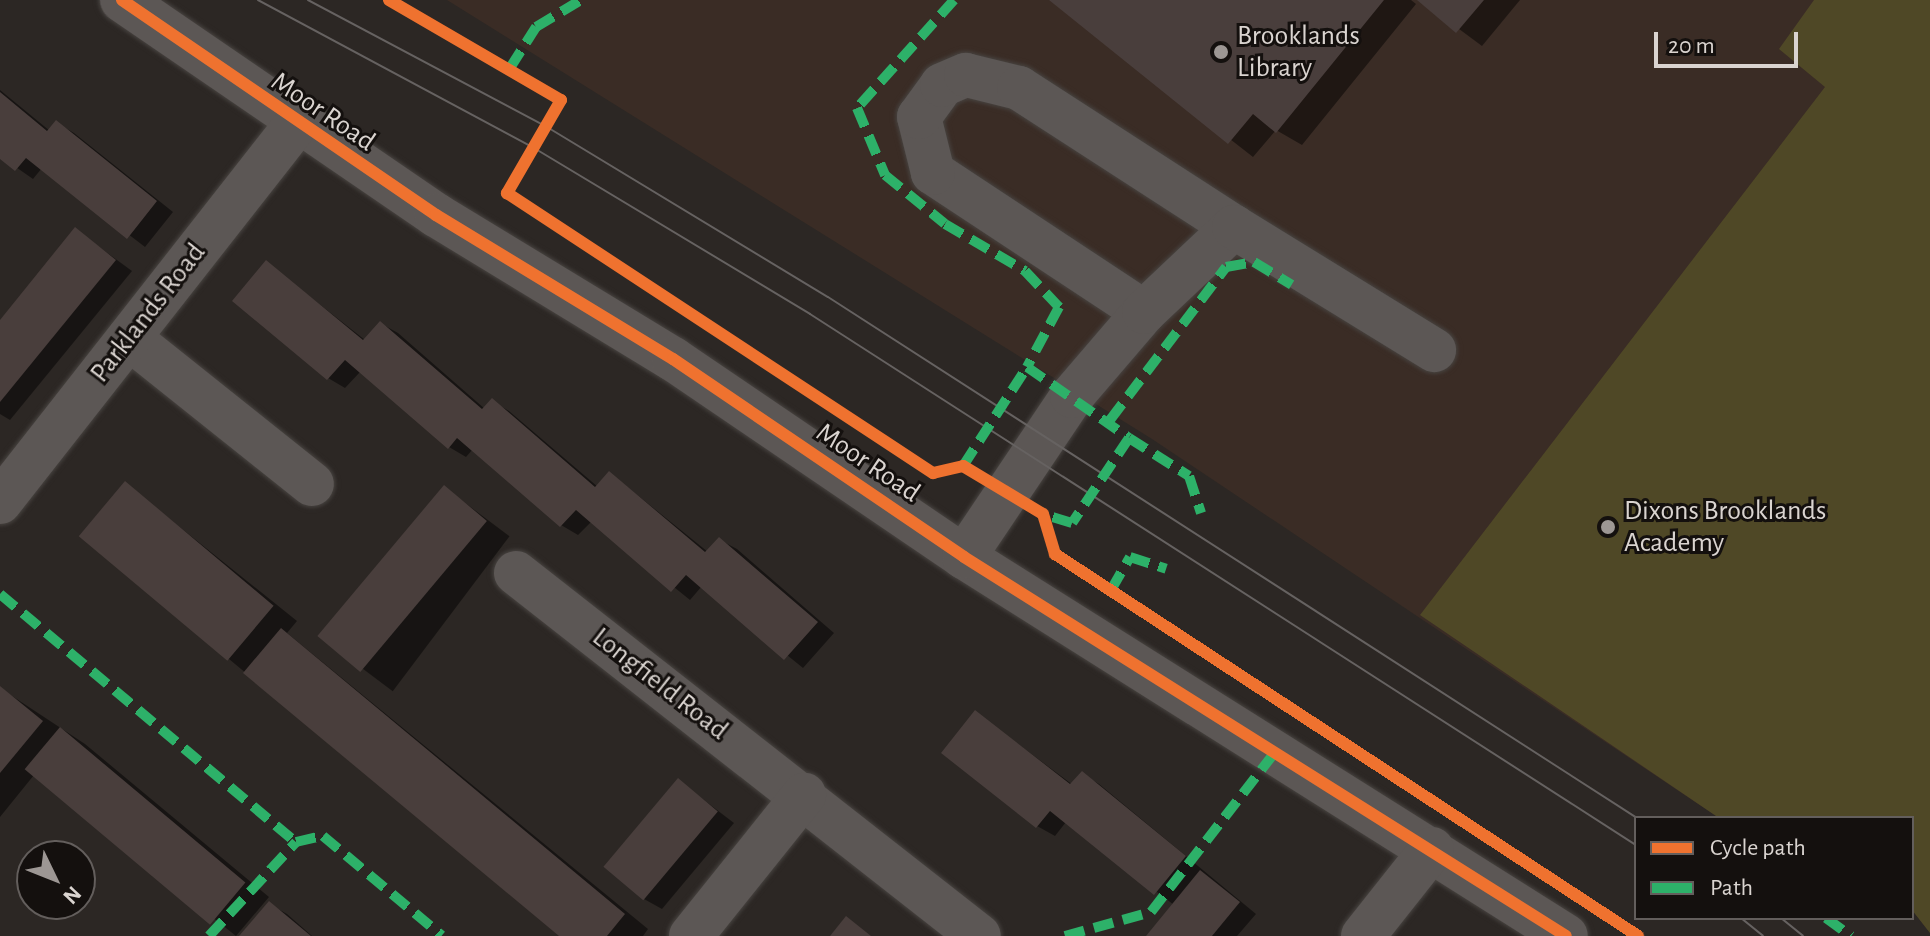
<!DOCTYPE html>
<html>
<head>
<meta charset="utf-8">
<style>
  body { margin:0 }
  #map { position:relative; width:1930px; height:936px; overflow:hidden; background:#2c2724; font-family:"Alegreya Sans",sans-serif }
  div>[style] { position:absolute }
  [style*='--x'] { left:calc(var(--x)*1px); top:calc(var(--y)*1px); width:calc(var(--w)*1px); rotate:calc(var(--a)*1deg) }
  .built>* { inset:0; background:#3a2c25 }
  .green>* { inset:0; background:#4f4826 }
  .shadow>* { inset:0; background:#0007; transform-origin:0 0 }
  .building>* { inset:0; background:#493e3c; transform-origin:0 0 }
  .roads { filter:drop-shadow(0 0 2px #474340) drop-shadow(0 0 2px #474340) }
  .minor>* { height:44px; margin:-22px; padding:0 22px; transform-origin:22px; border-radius:22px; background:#5c5755 }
  .tram>* { height:2px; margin:-1px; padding:0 1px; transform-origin:1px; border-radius:1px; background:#666261 }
  .quiet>* { height:10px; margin-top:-5px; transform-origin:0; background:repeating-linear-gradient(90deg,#2db169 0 20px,transparent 0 30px) }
  .cycleway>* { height:12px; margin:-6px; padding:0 6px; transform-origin:6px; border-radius:6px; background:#ef722f }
  .dots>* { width:22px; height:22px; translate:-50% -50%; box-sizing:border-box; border:4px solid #14100e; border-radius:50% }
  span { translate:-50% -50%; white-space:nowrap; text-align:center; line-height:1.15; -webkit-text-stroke:6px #14100e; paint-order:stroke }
  .poi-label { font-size:28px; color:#dad4d0 }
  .left { translate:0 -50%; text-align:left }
  .street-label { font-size:28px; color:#dad4d0 }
  .legend { position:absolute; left:1634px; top:816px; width:280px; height:104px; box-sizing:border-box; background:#14100e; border:2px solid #635e5c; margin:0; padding:10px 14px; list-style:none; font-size:24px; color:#dad4d0 }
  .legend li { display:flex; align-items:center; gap:16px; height:40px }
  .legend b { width:40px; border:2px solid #635e5c }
  .north { position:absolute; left:16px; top:840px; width:80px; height:80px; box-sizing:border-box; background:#14100e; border:2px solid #635e5c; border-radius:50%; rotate:133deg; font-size:22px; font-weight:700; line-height:32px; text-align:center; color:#dad4d0 }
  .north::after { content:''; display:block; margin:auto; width:28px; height:36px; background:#9d9794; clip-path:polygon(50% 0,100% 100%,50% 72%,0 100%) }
  .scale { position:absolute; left:1654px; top:32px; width:144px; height:36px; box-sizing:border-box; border:4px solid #dad4d0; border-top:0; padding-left:10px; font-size:24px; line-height:28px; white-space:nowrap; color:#dad4d0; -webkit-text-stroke:6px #14100e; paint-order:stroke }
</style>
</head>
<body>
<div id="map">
  <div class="built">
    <div style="clip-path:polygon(447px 0,1930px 0,1930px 933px,1912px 910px,1912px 818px,1719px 818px,1152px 439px)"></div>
  </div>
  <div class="green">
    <div style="clip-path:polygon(1814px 0,1930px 0,1930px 933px,1912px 910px,1912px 818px,1719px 818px,1420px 615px,1825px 87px,1779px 49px)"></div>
  </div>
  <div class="shadow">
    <div style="clip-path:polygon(1052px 0,1411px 0,1416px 4px,1302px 145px,1276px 130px,1253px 157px)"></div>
    <div style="clip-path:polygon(1420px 0,1520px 0,1482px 46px)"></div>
    <div style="clip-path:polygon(0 90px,50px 131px,57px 123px,74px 133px,173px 212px,145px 247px,42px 168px,33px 179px,0 156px)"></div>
    <div style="clip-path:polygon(76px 230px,132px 271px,10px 420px,0 414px,0 323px)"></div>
    <div style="clip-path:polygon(267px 263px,365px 340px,380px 323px,398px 333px,485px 409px,492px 401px,509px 411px,598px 487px,610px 473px,708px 552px,720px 540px,737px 549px,834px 633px,803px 668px,702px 586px,690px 600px,592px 521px,578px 535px,561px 525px,473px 449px,466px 457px,449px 447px,361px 371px,345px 388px,328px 378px)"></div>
    <div style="clip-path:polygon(126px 484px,297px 621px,287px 633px,648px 929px,643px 936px,563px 936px,229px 659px)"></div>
    <div style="left:444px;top:487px;width:82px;height:194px;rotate:37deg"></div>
    <div style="clip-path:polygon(0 688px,85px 744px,269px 897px,236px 936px,34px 775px,0 817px)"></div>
    <div style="clip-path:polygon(975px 712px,1073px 785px,1082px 774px,1099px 784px,1256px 914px,1237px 936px,1149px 936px,1174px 905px,1066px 822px,1055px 836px,1037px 826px,944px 753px)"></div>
    <div style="clip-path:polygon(679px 781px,734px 823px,662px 909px,644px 899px)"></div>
    <div style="clip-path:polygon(269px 904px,287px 914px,312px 936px,242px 936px)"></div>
  </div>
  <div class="building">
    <div style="clip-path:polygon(1049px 0,1384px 0,1276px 133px,1253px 114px,1228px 144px)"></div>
    <div style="clip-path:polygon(1417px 0,1484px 0,1456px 33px)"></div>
    <div style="clip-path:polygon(0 92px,47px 131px,56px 120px,157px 201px,127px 239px,26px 158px,15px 171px,0 159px)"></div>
    <div style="clip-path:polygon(75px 227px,116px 260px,0 402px,0 320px)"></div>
    <div style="clip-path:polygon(266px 260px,363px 340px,380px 321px,482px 409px,492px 398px,595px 487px,609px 471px,705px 552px,719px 537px,818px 622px,784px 660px,686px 575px,671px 592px,576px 510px,560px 527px,457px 438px,448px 449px,345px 360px,327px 380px,232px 301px)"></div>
    <div style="left:125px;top:481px;width:194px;height:72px;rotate:40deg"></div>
    <div style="left:444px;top:485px;width:56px;height:197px;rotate:40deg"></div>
    <div style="clip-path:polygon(281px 628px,625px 914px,607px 936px,559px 936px,243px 673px)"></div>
    <div style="clip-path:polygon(0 686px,43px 721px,0 773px)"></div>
    <div style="clip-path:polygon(975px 710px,1070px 784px,1082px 771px,1186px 856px,1154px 895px,1050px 811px,1036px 828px,941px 753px)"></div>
    <div style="left:60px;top:727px;width:242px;height:55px;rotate:40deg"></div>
    <div style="left:678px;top:778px;width:52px;height:116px;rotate:40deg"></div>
    <div style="clip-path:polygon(1200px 870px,1240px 902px,1212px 936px,1146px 936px)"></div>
    <div style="clip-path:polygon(269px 901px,311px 936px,239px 936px)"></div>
    <div style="clip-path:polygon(846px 916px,871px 936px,830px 936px)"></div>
  </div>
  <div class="roads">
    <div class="minor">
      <div style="--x:122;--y:0;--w:381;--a:34.4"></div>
      <div style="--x:436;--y:215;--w:277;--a:31.3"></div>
      <div style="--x:673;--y:359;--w:352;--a:34.2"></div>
      <div style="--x:964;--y:557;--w:711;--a:32.19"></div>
      <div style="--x:1144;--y:312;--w:253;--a:-146.6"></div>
      <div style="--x:933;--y:173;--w:58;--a:-104"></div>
      <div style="--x:919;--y:117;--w:39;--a:-54"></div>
      <div style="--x:942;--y:85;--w:26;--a:-23"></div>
      <div style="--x:966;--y:75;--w:55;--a:13.8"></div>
      <div style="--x:1019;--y:88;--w:256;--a:32.9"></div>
      <div style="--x:129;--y:338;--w:234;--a:38.6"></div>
      <div style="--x:0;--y:502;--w:479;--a:-51.9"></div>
      <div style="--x:964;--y:557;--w:194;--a:-56.1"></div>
      <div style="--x:1072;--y:396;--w:111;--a:-49.4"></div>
      <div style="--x:1144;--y:312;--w:124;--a:-43.4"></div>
      <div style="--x:1234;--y:227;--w:235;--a:31.6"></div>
      <div style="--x:516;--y:573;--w:588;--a:38.1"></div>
      <div style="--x:691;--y:936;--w:181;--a:-51.3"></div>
      <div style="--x:1363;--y:936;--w:111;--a:-51.6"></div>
    </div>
  </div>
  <div class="tram">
    <div style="--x:258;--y:0;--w:313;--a:28.2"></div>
    <div style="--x:534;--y:148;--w:322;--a:31"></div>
    <div style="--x:810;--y:314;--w:982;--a:32.74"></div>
    <div style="--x:308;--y:0;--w:271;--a:28"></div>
    <div style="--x:547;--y:127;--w:328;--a:31.2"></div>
    <div style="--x:828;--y:297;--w:962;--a:32.78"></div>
    <div style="--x:1741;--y:918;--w:28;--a:39"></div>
    <div style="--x:1781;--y:918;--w:28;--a:39"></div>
  </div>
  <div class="quiet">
    <div style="--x:954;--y:0;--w:145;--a:131.9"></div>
    <div style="--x:857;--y:108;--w:73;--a:67.3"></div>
    <div style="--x:885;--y:175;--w:77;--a:39.2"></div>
    <div style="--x:945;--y:224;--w:93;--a:30.4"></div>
    <div style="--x:1025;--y:271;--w:50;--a:46.6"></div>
    <div style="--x:1059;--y:307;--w:68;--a:118.1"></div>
    <div style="--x:1027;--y:367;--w:124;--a:34.8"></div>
    <div style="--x:1129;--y:438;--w:102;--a:123.8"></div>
    <div style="--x:1072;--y:523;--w:30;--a:-163"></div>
    <div style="--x:510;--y:68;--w:49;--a:-57.6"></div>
    <div style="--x:536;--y:27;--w:52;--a:-31"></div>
    <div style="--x:1110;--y:420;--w:192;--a:-52.8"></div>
    <div style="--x:1226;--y:267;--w:28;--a:-10"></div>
    <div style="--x:1254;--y:262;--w:44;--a:31.2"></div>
    <div style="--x:1129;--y:438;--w:71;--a:32.3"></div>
    <div style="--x:1189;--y:476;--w:39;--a:72"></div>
    <div style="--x:963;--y:466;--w:118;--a:-57.1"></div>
    <div style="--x:1111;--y:590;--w:38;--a:-60"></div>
    <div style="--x:1130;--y:557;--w:38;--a:18"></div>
    <div style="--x:0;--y:594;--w:386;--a:40"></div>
    <div style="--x:296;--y:842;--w:28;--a:-13"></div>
    <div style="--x:323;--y:836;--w:155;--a:40"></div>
    <div style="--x:1826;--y:918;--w:31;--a:36"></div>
    <div style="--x:209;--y:936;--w:128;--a:-47.2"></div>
    <div style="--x:1065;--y:936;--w:89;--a:-15.6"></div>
    <div style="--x:1151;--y:912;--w:204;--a:-52.2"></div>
  </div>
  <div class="cycleway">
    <div style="--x:122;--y:0;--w:381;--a:34.4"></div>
    <div style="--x:436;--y:215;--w:277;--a:31.3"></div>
    <div style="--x:673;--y:359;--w:352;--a:34.2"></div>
    <div style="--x:964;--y:557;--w:711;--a:32.19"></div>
    <div style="--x:389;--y:0;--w:199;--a:30.2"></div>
    <div style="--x:561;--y:100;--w:108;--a:120.1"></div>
    <div style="--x:507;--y:193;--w:510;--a:33.32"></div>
    <div style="--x:933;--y:473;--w:31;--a:-13"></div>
    <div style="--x:963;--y:466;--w:93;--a:31"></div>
    <div style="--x:1043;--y:514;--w:42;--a:73.3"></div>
    <div style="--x:1055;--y:554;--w:697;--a:33.23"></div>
  </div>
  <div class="dots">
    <div style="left:1221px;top:52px;background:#9d9794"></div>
    <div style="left:1608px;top:527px;background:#9d9794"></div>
  </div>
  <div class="poi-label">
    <span class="left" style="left:1237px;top:52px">Brooklands<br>Library</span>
    <span class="left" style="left:1624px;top:527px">Dixons Brooklands<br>Academy</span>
  </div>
  <div class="street-label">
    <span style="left:323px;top:112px;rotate:34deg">Moor Road</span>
    <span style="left:148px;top:313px;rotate:-52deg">Parklands Road</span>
    <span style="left:868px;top:463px;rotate:34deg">Moor Road</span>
    <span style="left:660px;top:684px;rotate:38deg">Longfield Road</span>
  </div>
  <ul class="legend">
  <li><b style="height:10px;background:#ef722f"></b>Cycle path</li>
  <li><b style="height:10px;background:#2db169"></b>Path</li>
  </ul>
  <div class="north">N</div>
  <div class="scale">20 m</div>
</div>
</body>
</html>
